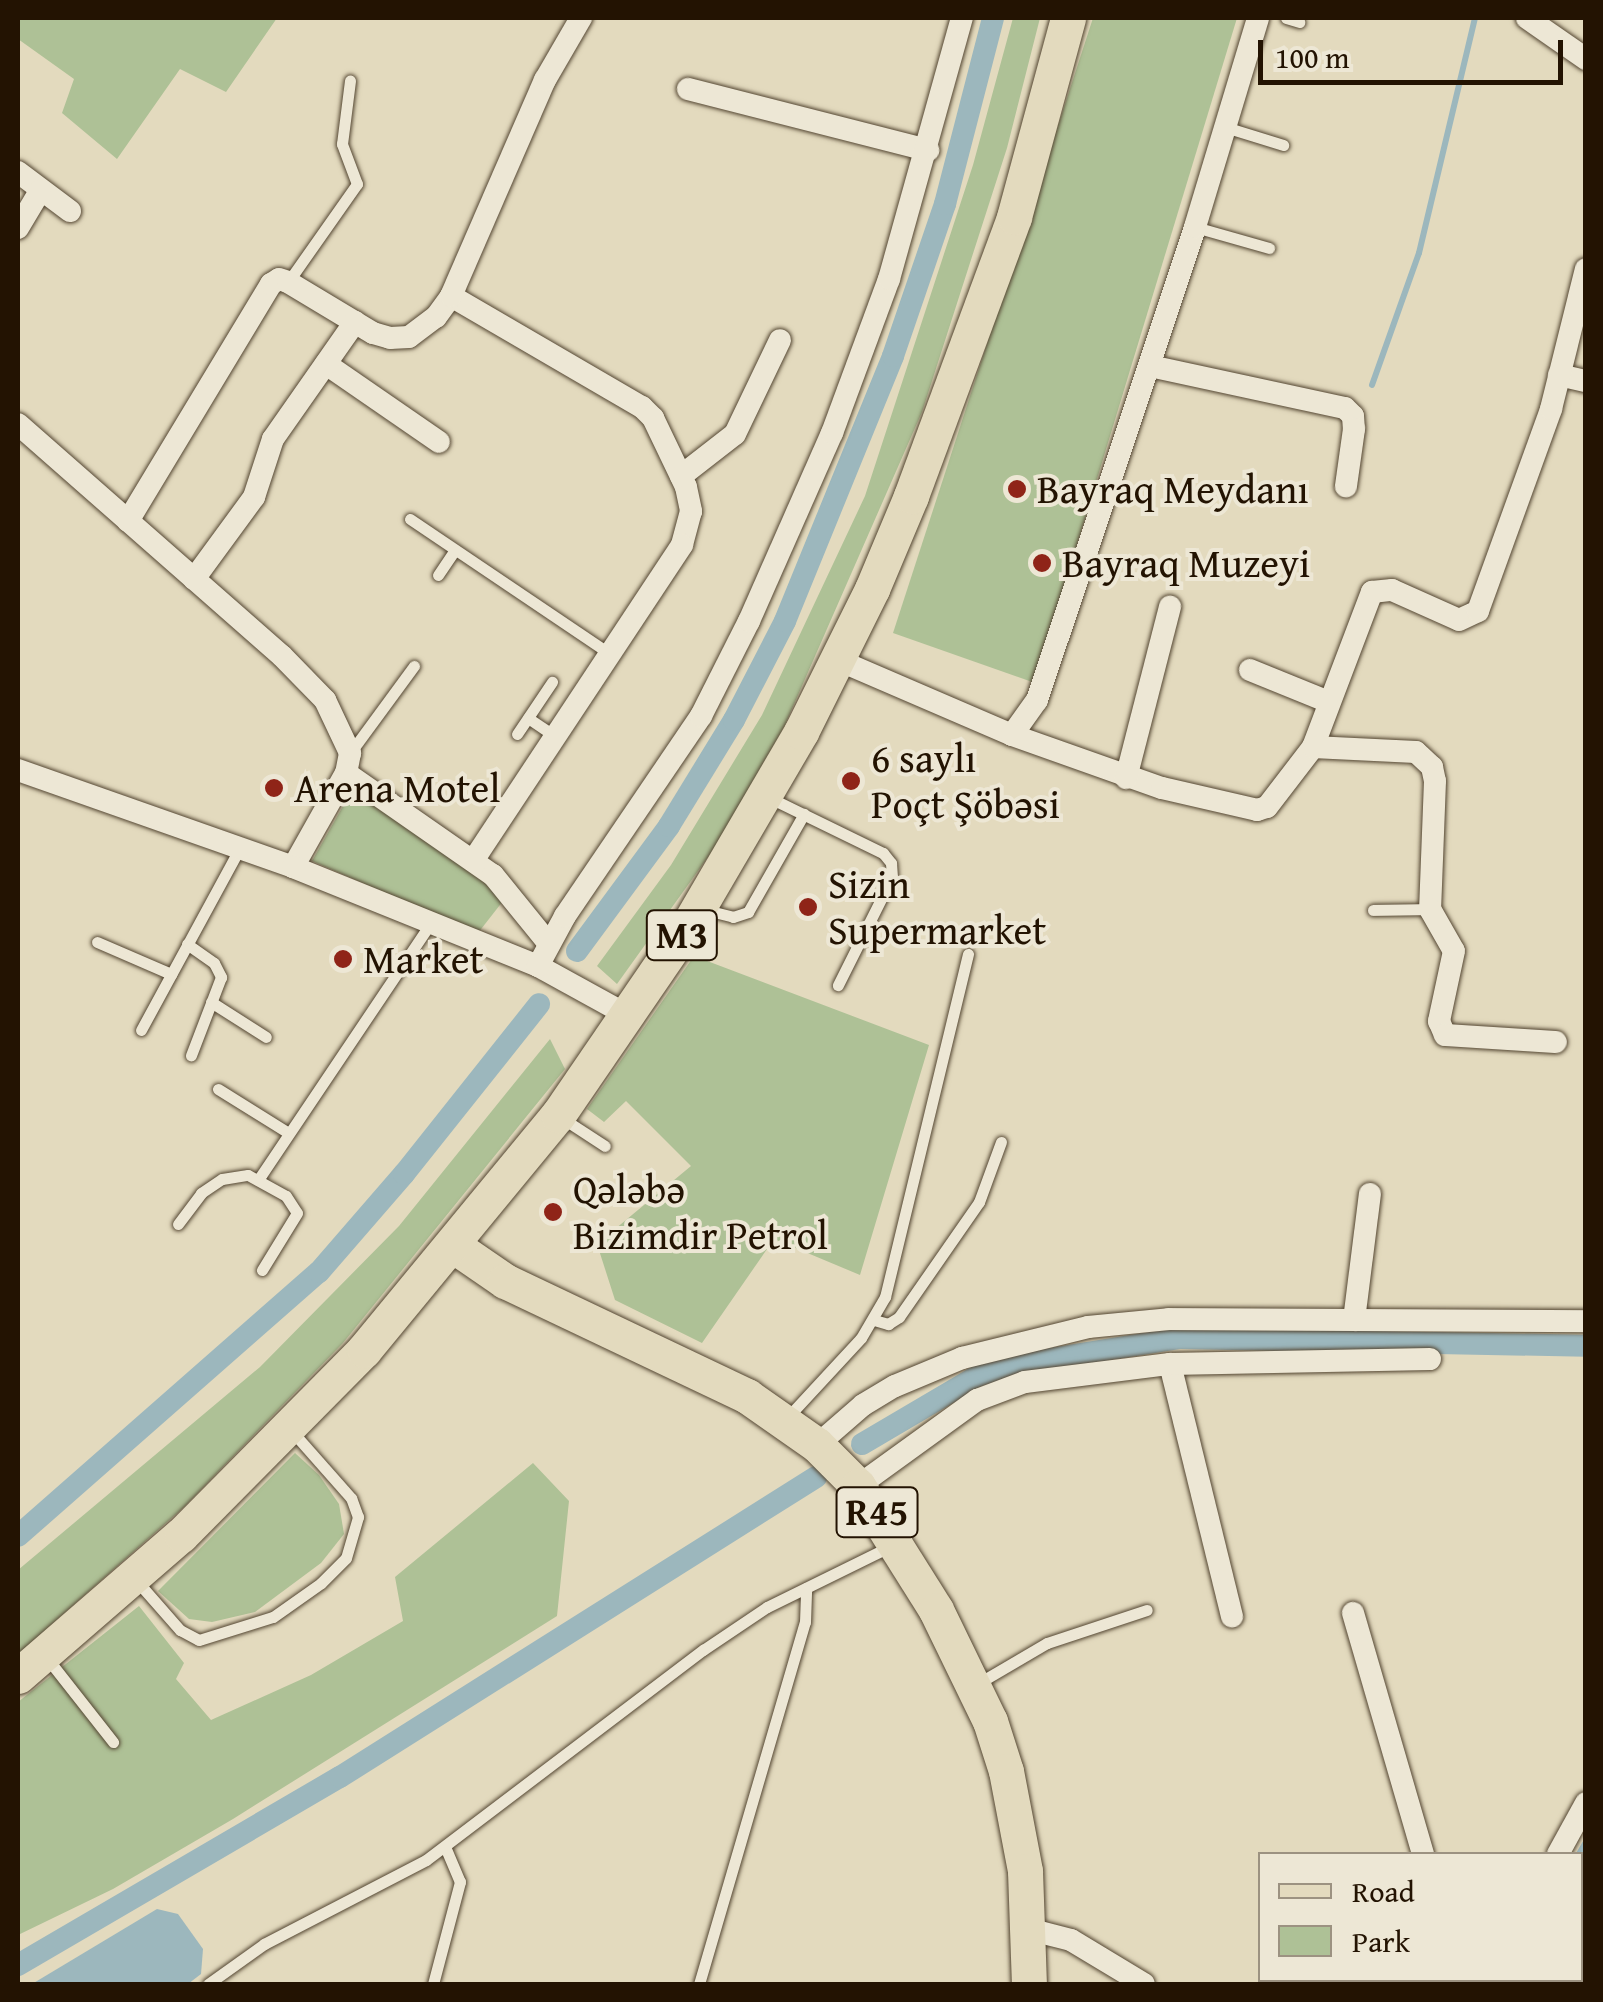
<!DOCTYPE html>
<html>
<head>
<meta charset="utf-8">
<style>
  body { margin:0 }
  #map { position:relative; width:1603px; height:2002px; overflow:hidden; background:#e3dabe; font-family:"Gentium Book Plus",serif }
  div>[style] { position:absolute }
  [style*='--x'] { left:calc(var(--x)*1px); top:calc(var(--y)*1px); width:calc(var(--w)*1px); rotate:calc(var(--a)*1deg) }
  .green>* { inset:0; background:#aec196 }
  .water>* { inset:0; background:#9cb7bd }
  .stream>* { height:6px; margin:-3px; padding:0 3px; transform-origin:3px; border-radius:3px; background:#9cb7bd }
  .canal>* { height:22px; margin:-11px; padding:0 11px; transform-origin:11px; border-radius:11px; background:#9cb7bd }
  .roads { filter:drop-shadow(0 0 2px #534531) drop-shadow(0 0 2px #534531) }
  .service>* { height:11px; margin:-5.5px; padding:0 5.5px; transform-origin:5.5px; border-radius:5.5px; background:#ede7d5 }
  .minor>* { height:22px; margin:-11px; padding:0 11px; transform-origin:11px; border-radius:11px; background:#ede7d5 }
  .primary>* { height:35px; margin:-17.5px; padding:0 17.5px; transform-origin:17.5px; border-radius:17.5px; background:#e3dabe }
  .dots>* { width:28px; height:28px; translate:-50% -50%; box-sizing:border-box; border:5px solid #ede7d5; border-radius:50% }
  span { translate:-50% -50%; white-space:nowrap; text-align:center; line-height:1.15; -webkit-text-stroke:8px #ede7d5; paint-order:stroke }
  .shield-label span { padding:2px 8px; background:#ede7d5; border:2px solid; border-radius:8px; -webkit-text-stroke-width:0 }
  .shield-label { font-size:38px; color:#231302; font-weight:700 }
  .poi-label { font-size:40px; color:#231302 }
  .left { translate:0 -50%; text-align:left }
  .frame { position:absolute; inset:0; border:20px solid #231302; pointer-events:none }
  .legend { position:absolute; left:1258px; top:1852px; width:325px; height:130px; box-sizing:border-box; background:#ede7d5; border:2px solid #9c9281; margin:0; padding:12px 18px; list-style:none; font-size:30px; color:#231302 }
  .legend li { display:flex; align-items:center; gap:20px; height:50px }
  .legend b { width:50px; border:2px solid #9c9281 }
  .scale { position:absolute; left:1258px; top:40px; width:305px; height:45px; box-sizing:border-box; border:5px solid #231302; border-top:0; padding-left:12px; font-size:30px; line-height:35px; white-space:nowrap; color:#231302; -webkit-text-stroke:8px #ede7d5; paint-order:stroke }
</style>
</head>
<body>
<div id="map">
  <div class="green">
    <div style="clip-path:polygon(18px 18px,277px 18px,226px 92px,180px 69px,117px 159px,62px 113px,74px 79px,18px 39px)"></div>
    <div style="clip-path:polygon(1013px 18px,1040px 18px,1007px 148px,922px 412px,784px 727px,713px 850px,617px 984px,597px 966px,671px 865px,762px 715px,865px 496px,973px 165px)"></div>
    <div style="clip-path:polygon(1093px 18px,1237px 18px,1035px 683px,893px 633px)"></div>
    <div style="clip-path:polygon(352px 790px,468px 866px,503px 901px,478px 933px,312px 861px)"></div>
    <div style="clip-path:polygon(694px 956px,929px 1045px,860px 1275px,774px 1239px,702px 1343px,615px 1300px,597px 1244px,691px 1166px,626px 1101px,604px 1122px,587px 1109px)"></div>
    <div style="clip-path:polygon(550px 1039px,565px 1069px,343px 1343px,184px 1507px,18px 1654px,18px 1570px,260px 1367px,399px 1226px)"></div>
    <div style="clip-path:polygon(295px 1453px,319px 1475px,339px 1504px,344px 1534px,321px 1563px,255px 1612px,212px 1622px,189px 1619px,158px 1591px)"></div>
    <div style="clip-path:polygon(533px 1463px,569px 1501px,557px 1616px,233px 1819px,113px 1889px,18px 1935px,18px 1702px,139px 1606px,184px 1663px,176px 1679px,211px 1720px,311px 1675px,403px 1621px,395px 1577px)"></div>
  </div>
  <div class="water">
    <div style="clip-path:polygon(157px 1909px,178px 1914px,203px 1949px,201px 1974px,188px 1984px,32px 1984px)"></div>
  </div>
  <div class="stream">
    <div style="--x:1372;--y:385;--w:140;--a:-70.4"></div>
    <div style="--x:1419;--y:253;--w:242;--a:-76.6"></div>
    <div style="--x:1579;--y:1854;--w:14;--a:-60"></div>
    <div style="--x:1509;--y:1984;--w:5;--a:-53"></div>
  </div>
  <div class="canal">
    <div style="--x:577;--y:951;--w:155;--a:-53.6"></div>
    <div style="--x:669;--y:826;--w:124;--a:-58.5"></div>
    <div style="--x:734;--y:720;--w:111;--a:-62.7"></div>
    <div style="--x:785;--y:621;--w:286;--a:-67.8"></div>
    <div style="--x:893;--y:356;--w:161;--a:-71.1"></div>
    <div style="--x:945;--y:204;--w:192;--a:-75.5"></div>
    <div style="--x:862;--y:1444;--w:136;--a:-30.5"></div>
    <div style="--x:979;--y:1375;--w:47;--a:-14.9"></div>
    <div style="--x:1024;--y:1363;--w:158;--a:-9.1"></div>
    <div style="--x:1180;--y:1338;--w:406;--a:1.1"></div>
    <div style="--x:18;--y:1536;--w:400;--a:-41.3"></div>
    <div style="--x:319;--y:1272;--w:130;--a:-49.1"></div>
    <div style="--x:404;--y:1174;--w:217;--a:-51.5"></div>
    <div style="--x:18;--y:1965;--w:373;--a:-30.3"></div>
    <div style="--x:340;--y:1777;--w:563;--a:-32.22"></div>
  </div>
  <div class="roads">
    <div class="service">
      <div style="--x:1286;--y:18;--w:14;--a:17"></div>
      <div style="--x:1225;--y:127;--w:61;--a:17.2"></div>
      <div style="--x:1195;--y:227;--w:77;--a:15.8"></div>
      <div style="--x:288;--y:282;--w:120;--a:-54.9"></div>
      <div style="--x:357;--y:184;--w:43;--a:-110.6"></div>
      <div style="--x:342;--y:144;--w:64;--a:-82.8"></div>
      <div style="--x:410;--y:519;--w:241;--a:34"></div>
      <div style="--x:438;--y:575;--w:30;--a:-56"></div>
      <div style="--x:528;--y:718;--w:32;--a:34"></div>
      <div style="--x:517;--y:734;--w:63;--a:-56.1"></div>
      <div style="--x:350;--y:753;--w:108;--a:-53.7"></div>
      <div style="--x:770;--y:798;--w:126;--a:26"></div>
      <div style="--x:883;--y:853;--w:13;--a:51"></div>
      <div style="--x:891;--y:863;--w:14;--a:86"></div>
      <div style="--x:892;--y:877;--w:121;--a:116.6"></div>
      <div style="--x:702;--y:909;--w:32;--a:14"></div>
      <div style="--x:733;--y:917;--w:16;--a:-18"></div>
      <div style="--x:748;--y:912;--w:113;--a:-60.3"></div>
      <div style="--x:1373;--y:910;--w:57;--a:-1"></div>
      <div style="--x:97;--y:942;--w:81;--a:23.4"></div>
      <div style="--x:187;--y:944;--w:33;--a:35"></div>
      <div style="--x:214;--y:963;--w:16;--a:63"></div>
      <div style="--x:221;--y:977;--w:84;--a:111"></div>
      <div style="--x:211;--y:1002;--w:65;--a:32.5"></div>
      <div style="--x:141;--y:1030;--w:207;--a:-61.5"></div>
      <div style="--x:218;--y:1089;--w:81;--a:31.9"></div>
      <div style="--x:562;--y:1118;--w:51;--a:33.1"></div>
      <div style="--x:258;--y:1180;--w:310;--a:-56.1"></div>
      <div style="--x:178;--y:1224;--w:39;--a:-53"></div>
      <div style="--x:201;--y:1193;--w:25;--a:-34"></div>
      <div style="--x:222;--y:1179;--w:26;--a:-9"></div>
      <div style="--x:248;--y:1175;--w:43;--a:28.9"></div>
      <div style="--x:286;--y:1196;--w:20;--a:57"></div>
      <div style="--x:297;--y:1213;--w:67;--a:121.6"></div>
      <div style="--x:874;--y:1320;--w:15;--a:16"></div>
      <div style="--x:888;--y:1324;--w:13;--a:-32"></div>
      <div style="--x:899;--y:1317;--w:140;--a:-55.2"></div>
      <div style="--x:979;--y:1202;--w:64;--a:-69.9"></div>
      <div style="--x:786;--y:1419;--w:110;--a:-47.2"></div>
      <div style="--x:861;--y:1338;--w:48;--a:-59.7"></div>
      <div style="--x:885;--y:1297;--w:353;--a:-76.4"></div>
      <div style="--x:136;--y:1580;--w:67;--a:48.7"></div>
      <div style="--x:180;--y:1630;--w:21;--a:28"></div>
      <div style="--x:199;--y:1640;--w:77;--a:-17.3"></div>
      <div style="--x:273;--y:1617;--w:59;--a:-35.3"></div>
      <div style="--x:321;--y:1583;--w:35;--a:-45"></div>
      <div style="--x:346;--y:1558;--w:43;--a:-73.7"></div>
      <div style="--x:358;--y:1517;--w:20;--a:-110"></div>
      <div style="--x:351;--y:1498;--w:92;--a:-131.5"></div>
      <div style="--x:47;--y:1658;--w:107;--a:51.8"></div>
      <div style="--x:977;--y:1684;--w:81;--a:-30.4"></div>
      <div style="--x:1047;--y:1643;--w:105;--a:-18.3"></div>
      <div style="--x:208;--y:1984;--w:69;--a:-35.5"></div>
      <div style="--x:264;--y:1944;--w:182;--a:-27.4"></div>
      <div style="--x:426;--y:1860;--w:348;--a:-37.2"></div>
      <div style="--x:703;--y:1650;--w:77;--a:-33.9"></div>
      <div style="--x:767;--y:1607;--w:136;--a:-26.2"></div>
      <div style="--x:433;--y:1984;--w:106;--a:-75.2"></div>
      <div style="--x:460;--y:1882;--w:38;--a:-113"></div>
      <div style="--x:699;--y:1984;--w:377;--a:-73.7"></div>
      <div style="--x:805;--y:1622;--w:34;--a:-88"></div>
    </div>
    <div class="minor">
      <div style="--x:1527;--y:18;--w:72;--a:34.8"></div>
      <div style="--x:688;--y:89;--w:248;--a:14.3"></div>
      <div style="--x:18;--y:172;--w:65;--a:36.9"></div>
      <div style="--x:18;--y:228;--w:43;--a:-59.3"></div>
      <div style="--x:451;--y:296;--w:221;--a:30.2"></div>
      <div style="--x:642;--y:407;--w:16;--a:45"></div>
      <div style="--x:653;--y:418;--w:76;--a:64.4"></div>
      <div style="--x:686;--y:487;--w:25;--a:78"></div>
      <div style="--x:691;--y:511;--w:35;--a:105"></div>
      <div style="--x:682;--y:545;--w:377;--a:123.5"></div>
      <div style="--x:326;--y:364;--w:137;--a:34.6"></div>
      <div style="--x:1150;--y:366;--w:199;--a:12.2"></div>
      <div style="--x:1345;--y:408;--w:11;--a:45"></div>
      <div style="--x:1353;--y:416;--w:13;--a:86"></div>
      <div style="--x:1354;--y:429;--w:58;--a:98"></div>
      <div style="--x:1559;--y:375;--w:28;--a:13"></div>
      <div style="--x:18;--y:424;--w:351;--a:41.3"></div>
      <div style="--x:282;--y:656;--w:62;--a:45.7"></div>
      <div style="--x:325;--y:700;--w:59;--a:64.7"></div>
      <div style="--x:350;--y:753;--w:20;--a:101"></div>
      <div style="--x:346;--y:773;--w:108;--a:119.4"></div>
      <div style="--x:681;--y:476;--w:68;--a:-37.9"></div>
      <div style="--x:735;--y:434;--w:104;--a:-64.4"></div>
      <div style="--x:128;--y:521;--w:277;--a:-58.9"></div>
      <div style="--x:271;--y:284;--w:9;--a:-32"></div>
      <div style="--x:279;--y:279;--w:9;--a:18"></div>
      <div style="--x:288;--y:282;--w:99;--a:31"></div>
      <div style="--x:373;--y:333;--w:18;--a:16"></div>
      <div style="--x:390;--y:338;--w:19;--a:-3"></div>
      <div style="--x:409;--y:337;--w:34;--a:-37"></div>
      <div style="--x:436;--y:317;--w:26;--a:-54"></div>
      <div style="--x:451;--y:296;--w:236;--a:-66.5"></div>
      <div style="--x:545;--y:80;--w:72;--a:-59.9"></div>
      <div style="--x:194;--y:579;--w:102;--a:-53.8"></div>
      <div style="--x:254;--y:497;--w:61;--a:-71.9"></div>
      <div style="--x:273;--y:439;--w:143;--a:-55"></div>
      <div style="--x:838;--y:660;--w:189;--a:23.3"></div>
      <div style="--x:1012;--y:735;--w:43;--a:-54.5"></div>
      <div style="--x:1037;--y:700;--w:499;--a:-71.5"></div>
      <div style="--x:1195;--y:227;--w:218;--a:-73.2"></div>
      <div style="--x:1250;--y:670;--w:85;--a:22.1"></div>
      <div style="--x:1012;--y:735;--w:159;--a:19.5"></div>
      <div style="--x:1162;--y:788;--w:98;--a:13"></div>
      <div style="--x:1257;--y:810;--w:10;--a:-17"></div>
      <div style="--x:1267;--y:807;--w:76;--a:-52.5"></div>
      <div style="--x:1313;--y:747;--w:166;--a:-69.2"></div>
      <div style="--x:1372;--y:592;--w:20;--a:-6"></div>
      <div style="--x:1392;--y:590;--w:73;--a:24.1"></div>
      <div style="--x:1459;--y:620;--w:21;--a:-25"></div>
      <div style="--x:1478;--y:611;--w:215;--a:-70.1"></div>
      <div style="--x:1551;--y:409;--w:144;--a:-76"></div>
      <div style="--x:1313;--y:747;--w:103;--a:2.8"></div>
      <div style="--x:1416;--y:752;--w:22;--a:43"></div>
      <div style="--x:1432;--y:767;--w:14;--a:78"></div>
      <div style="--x:1435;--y:781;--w:128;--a:92.2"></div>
      <div style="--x:1430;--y:909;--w:48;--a:60.3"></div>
      <div style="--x:1454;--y:951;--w:72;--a:102.1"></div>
      <div style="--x:1439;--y:1021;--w:15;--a:67"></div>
      <div style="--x:1445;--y:1035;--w:111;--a:3.6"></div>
      <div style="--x:18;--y:770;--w:292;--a:19.4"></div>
      <div style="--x:293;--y:867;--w:264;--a:22"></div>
      <div style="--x:538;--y:966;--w:104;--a:28.8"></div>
      <div style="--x:346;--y:773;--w:179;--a:34.8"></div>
      <div style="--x:493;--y:875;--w:89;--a:50.9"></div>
      <div style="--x:1126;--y:778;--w:177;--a:-75.6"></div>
      <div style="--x:538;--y:966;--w:57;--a:-61.6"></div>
      <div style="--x:565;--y:916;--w:242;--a:-55.8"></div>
      <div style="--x:701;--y:716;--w:106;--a:-63.2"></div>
      <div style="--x:749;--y:621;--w:206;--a:-66.2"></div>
      <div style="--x:832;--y:433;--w:164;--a:-69.7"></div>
      <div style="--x:889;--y:279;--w:271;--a:-74.4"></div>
      <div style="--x:1354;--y:1320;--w:127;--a:-82.8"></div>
      <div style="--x:1170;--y:1364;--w:260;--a:76.2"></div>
      <div style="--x:817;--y:1445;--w:61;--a:-41"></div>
      <div style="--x:863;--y:1405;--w:37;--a:-31"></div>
      <div style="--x:895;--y:1386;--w:73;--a:-22.7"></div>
      <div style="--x:962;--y:1358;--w:130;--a:-13.8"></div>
      <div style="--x:1088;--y:1327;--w:81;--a:-5.6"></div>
      <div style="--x:1169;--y:1319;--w:417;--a:0.3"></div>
      <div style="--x:858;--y:1486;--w:147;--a:-35.9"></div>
      <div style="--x:977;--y:1400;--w:51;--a:-20.6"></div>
      <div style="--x:1025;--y:1382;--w:146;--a:-7.1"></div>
      <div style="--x:1170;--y:1364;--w:260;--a:-1.1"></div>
      <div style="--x:1353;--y:1613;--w:251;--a:73.8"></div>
      <div style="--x:1558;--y:1854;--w:58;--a:-61.2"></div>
      <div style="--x:1028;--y:1929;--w:44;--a:14.3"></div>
      <div style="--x:1071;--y:1940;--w:85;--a:31.1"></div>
      <div style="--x:1474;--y:1980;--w:6;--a:39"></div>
    </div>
    <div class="primary">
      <div style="--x:454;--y:1246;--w:62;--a:34.5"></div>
      <div style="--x:505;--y:1281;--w:268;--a:25.4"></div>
      <div style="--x:747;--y:1396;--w:85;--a:35"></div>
      <div style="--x:817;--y:1445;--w:58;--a:45"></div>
      <div style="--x:858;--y:1486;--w:146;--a:57.8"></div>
      <div style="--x:936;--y:1610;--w:123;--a:64.1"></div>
      <div style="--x:990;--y:1721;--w:52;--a:72.3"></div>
      <div style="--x:1006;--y:1771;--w:102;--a:79.2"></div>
      <div style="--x:1025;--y:1871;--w:113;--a:88"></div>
      <div style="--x:18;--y:1676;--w:216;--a:-40.9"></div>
      <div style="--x:181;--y:1535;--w:260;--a:-45.3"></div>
      <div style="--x:364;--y:1350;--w:305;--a:-50.5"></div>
      <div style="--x:558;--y:1115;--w:234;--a:-55.6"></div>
      <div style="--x:690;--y:922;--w:220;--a:-59.7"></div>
      <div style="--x:801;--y:732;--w:160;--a:-63.6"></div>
      <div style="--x:872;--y:589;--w:101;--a:-67.2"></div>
      <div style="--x:911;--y:496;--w:297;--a:-69.7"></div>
      <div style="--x:1014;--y:217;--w:206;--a:-74.8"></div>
    </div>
  </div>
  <div class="dots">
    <div style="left:1017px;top:489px;background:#8f2418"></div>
    <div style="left:1042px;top:563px;background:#8f2418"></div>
    <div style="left:851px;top:781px;background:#8f2418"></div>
    <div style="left:274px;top:788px;background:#8f2418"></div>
    <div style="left:808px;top:907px;background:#8f2418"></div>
    <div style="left:343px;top:959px;background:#8f2418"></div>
    <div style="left:553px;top:1212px;background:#8f2418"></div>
  </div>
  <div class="shield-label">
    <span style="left:682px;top:935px">M3</span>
    <span style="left:877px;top:1512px">R45</span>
  </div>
  <div class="poi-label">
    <span class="left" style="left:1037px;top:489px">Bayraq Meydanı</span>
    <span class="left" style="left:1062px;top:563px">Bayraq Muzeyi</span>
    <span class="left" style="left:871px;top:781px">6 saylı<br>Poçt Şöbəsi</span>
    <span class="left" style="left:294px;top:788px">Arena Motel</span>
    <span class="left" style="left:828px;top:907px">Sizin<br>Supermarket</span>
    <span class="left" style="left:363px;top:959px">Market</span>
    <span class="left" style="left:573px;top:1212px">Qələbə<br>Bizimdir Petrol</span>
  </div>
  <div class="frame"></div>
  <ul class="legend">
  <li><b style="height:12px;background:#e3dabe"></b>Road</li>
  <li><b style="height:28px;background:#aec196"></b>Park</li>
  </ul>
  <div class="scale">100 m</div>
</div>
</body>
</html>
